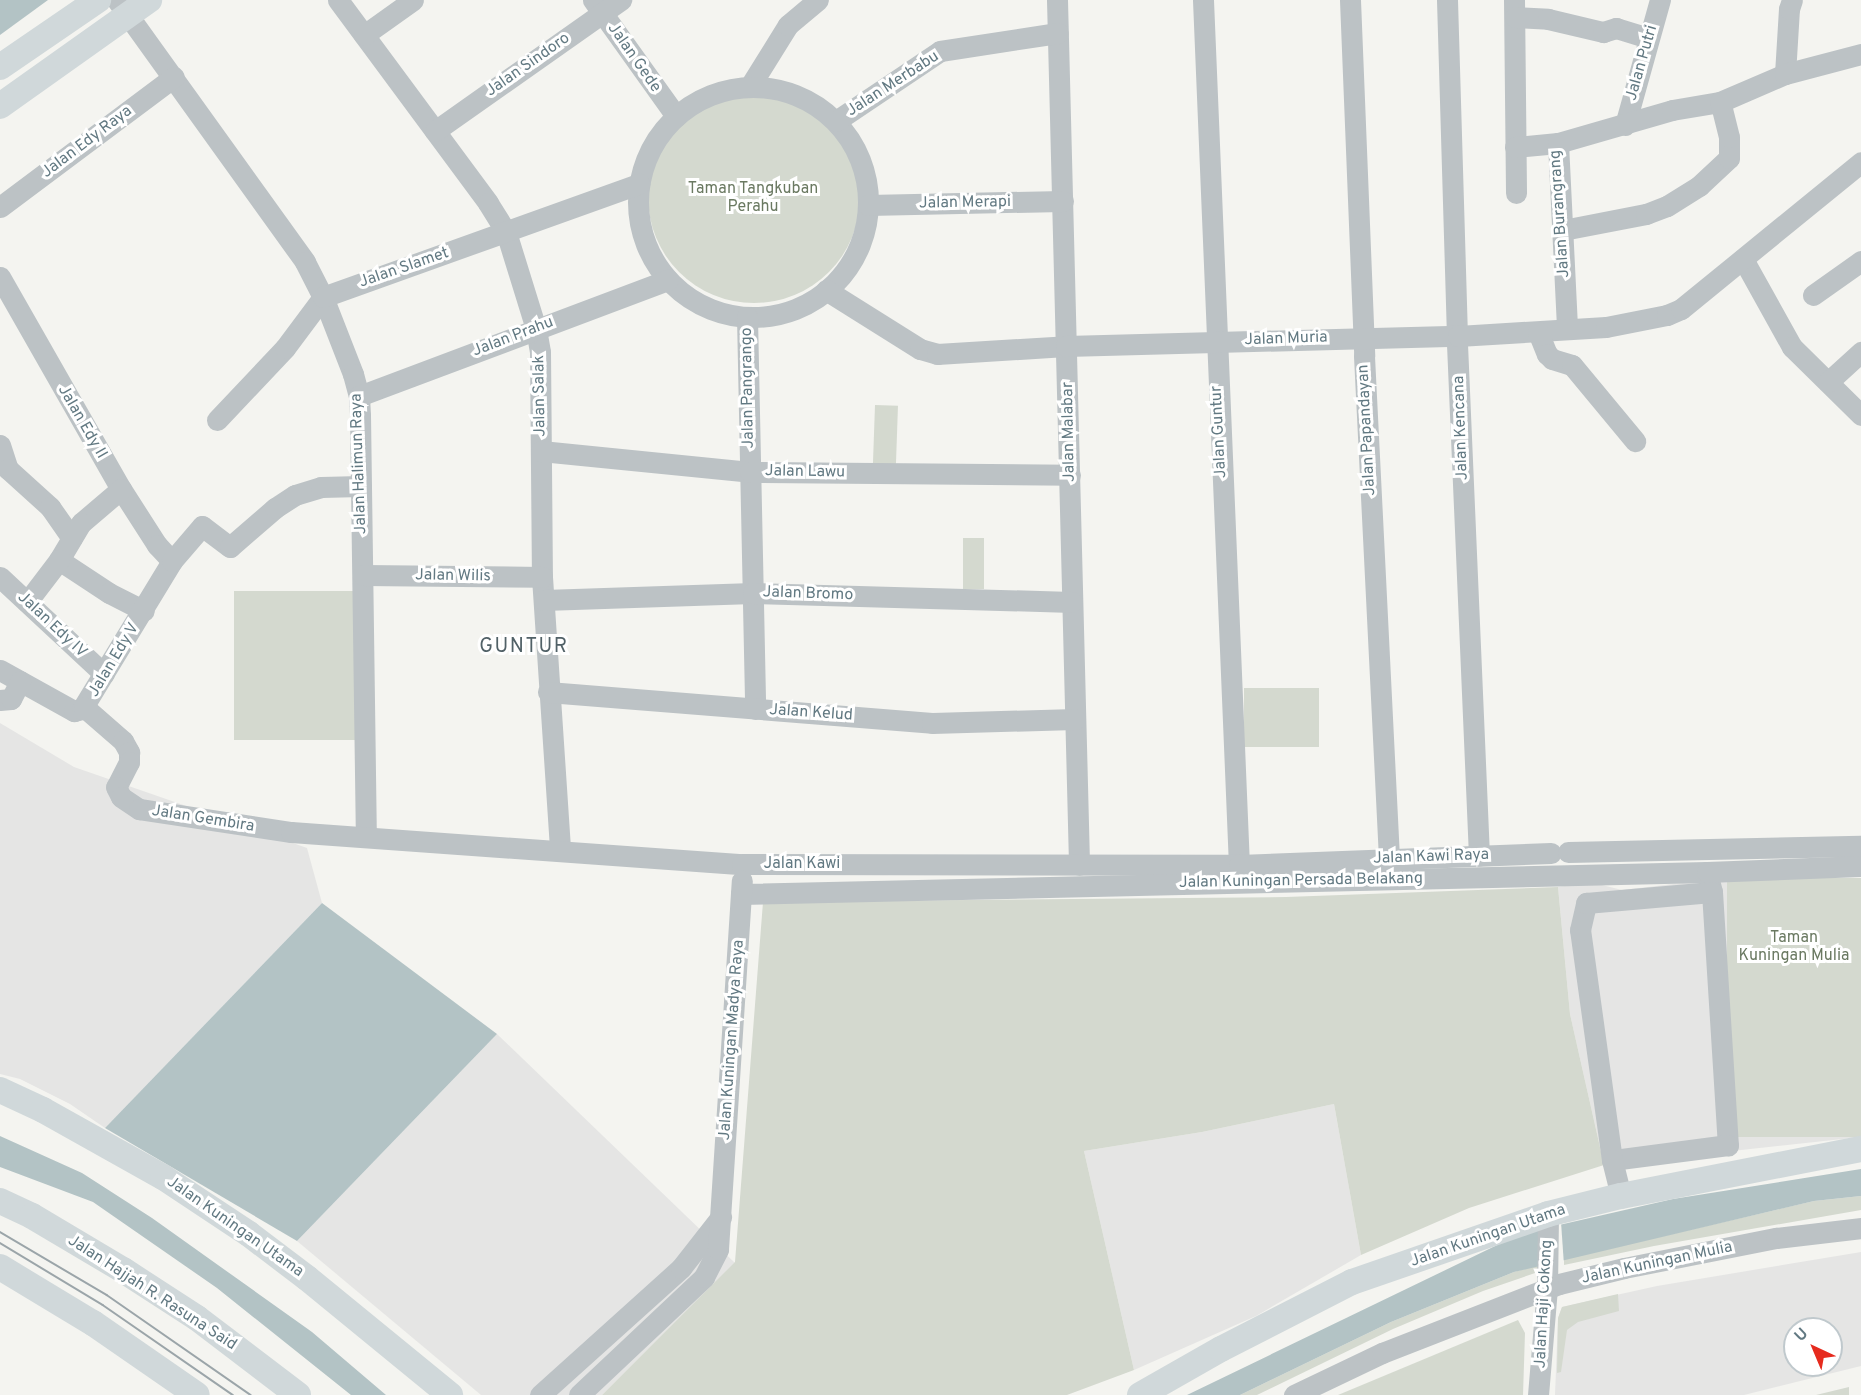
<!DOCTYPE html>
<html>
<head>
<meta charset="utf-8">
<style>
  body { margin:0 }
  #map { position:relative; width:1861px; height:1395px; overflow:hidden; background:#f4f4f0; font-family:Overpass,sans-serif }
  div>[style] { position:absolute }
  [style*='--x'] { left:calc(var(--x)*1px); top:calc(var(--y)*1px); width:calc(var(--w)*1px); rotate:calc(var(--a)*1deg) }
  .built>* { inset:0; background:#e5e5e4 }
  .green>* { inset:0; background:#d4d9cf; transform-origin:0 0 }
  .round { border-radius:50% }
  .water>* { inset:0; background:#b3c3c5 }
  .pier>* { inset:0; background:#f4f4f0; transform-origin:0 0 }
  .minor>* { height:21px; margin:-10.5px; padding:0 10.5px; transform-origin:10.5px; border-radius:10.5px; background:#bcc2c5 }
  .minor>.ring { margin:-10.5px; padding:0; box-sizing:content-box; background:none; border:21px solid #bcc2c5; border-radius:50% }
  .major>* { height:26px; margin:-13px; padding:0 13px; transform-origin:13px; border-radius:13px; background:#d0d8da }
  .tram>* { height:1.5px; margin:-0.75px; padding:0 0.75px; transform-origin:0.75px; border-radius:0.75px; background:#9ba5a9 }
  span { translate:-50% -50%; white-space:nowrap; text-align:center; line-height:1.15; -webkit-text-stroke:6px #fff; paint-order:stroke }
  .street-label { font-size:16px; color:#627982 }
  .park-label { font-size:16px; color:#6a7961 }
  .quarter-label { font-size:20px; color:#516167; letter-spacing:1.5px }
  .north { position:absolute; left:1783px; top:1317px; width:60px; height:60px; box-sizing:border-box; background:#fff; border:2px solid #c0c9cd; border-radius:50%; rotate:316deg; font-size:16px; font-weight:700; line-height:24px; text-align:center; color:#627982 }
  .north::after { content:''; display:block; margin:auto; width:21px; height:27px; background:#e62b1e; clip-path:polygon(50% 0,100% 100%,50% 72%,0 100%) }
</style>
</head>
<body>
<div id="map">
  <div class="built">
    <div style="clip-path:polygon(0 723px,74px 767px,307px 848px,322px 903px,105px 1128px,70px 1104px,20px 1079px,0 1074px)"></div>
    <div style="clip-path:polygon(1861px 878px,1861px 1137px,1604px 1165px,1570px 1014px,1558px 887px,1590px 882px,1622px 890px,1708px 880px)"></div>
    <div style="clip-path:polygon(497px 1034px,735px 1263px,602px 1395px,481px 1395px,297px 1241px)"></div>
    <div style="clip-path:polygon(1334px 1104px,1361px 1255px,1256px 1316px,1134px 1370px,1084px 1151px,1202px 1132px)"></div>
    <div style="clip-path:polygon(evenodd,1861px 1252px,1861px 1366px,1744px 1395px,1555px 1395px,1558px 1318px,1562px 1307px,1657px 1286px,1861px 1252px,1795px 1329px,1831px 1329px,1831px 1365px,1795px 1365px,1795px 1329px)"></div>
  </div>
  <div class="green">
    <div class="round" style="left:648px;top:91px;width:212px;height:212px"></div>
    <div style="left:875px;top:405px;width:23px;height:60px;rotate:2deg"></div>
    <div style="left:963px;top:538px;width:21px;height:51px"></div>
    <div style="left:234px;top:591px;width:124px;height:149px"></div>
    <div style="left:1244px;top:688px;width:75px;height:59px"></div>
    <div style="left:1861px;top:878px;width:259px;height:134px;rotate:90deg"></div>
    <div style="clip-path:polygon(1558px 887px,1570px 1014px,1604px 1165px,1469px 1208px,1361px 1255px,1334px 1104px,1202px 1132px,1084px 1151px,1134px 1370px,1067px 1395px,602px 1395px,735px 1262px,763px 902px,1286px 897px)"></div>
    <div style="clip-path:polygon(1861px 1196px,1861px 1210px,1654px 1246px,1564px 1265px,1564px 1259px,1814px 1201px)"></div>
    <div style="clip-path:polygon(1541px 1264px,1541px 1271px,1483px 1291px,1393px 1329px,1257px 1395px,1240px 1395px,1391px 1322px,1514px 1272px)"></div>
    <div style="clip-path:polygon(1618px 1294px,1619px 1311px,1578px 1322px,1567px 1330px,1561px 1372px,1557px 1373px,1558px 1318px,1562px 1307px)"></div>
    <div style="clip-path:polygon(1518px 1320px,1525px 1333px,1523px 1395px,1338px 1395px)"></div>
    <div style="clip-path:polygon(1849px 1387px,1849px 1395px,1816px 1395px)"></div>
  </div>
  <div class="water">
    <div style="clip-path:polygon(0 0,48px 0,0 35px)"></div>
    <div style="clip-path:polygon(322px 903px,497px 1034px,297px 1241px,105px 1128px)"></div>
    <div style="clip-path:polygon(0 1136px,82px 1173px,152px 1218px,312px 1332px,386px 1395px,351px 1395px,217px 1288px,93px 1202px,0 1167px)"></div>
    <div style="clip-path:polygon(1861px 1169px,1861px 1196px,1814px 1201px,1514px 1272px,1391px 1322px,1240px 1395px,1187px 1395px,1520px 1234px,1673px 1199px)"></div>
  </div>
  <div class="pier">
    <div style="left:1561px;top:1222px;width:40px;height:23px;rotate:86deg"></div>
  </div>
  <div class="minor">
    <div style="--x:117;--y:0;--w:322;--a:54.3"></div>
    <div style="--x:305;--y:262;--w:39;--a:63"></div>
    <div style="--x:323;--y:297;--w:83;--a:68.7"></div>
    <div style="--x:353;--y:374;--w:23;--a:75"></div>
    <div style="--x:359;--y:396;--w:19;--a:87"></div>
    <div style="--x:360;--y:415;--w:422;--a:89.2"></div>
    <div style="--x:338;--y:0;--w:252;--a:53.5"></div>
    <div style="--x:488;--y:203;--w:34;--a:58"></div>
    <div style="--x:506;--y:232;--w:102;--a:72.8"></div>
    <div style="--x:536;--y:329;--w:23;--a:80"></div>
    <div style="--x:540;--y:352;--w:225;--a:89.5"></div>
    <div style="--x:542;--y:577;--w:274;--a:86.2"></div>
    <div style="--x:593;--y:0;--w:143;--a:54.4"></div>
    <div style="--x:1057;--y:0;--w:865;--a:88.54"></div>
    <div style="--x:1203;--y:0;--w:866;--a:87.62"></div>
    <div style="--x:1350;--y:0;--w:356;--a:87.7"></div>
    <div style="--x:1364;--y:356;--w:504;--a:87.15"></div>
    <div style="--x:1447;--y:0;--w:344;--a:88.3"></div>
    <div style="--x:1457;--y:344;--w:512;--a:87.54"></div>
    <div style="--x:1514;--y:0;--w:193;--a:89.4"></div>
    <div style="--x:1515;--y:17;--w:33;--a:3"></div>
    <div style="--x:1548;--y:19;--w:57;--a:13.3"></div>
    <div style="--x:1603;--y:32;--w:14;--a:-17"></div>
    <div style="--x:1616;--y:28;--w:34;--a:17"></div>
    <div style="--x:364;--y:35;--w:60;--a:-35.5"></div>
    <div style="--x:1785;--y:74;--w:65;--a:-86.5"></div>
    <div style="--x:1789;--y:9;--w:9;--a:-72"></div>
    <div style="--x:750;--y:86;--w:72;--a:-58.1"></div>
    <div style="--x:788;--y:25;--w:39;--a:-40"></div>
    <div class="ring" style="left:638px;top:87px;width:209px;height:209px"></div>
    <div style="--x:836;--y:121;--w:125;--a:-33.9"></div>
    <div style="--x:940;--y:51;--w:119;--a:-8.7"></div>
    <div style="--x:1625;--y:125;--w:130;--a:-74.4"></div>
    <div style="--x:435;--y:131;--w:228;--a:-35.2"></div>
    <div style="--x:1558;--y:143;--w:185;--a:87.2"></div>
    <div style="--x:1515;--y:147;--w:43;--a:-5.3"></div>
    <div style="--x:1558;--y:143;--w:119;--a:-16.1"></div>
    <div style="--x:1672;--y:110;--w:49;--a:-9.5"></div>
    <div style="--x:1720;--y:102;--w:71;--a:-23.3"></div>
    <div style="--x:1785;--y:74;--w:79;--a:-14.7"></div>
    <div style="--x:868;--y:205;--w:195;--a:-1.2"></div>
    <div style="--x:0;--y:207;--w:217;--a:-36.8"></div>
    <div style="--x:1563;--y:230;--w:85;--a:-10.9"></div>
    <div style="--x:1646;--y:214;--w:22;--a:-21"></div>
    <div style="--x:1667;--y:206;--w:38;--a:-32"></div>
    <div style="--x:1699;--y:186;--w:41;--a:-43"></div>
    <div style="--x:1729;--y:158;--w:21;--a:-90"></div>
    <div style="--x:1729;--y:137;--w:36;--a:-104"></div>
    <div style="--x:1743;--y:259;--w:101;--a:60.9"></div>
    <div style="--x:1792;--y:347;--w:97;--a:44.6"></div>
    <div style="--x:0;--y:277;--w:244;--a:60.3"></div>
    <div style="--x:121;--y:489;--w:67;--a:57.3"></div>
    <div style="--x:157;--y:545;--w:22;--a:47"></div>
    <div style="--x:826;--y:290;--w:111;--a:32.1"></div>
    <div style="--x:920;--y:349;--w:18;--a:16"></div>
    <div style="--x:937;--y:354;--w:129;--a:-3.5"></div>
    <div style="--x:1066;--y:346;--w:392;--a:-1.5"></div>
    <div style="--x:1458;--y:336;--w:148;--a:-3.5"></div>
    <div style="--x:1606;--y:327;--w:62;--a:-11.1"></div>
    <div style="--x:1667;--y:315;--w:15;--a:-23"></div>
    <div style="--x:1681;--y:309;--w:232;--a:-39.2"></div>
    <div style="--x:1813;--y:295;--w:59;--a:-35.3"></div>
    <div style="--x:747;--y:317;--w:392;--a:88.8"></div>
    <div style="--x:1538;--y:332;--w:24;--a:68"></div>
    <div style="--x:1547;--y:354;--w:7;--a:45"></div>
    <div style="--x:1552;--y:359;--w:21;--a:17"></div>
    <div style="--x:1572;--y:365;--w:99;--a:50.3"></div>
    <div style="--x:1828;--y:382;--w:45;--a:-42.3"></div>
    <div style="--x:359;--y:396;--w:330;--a:-20.6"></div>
    <div style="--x:217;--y:420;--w:99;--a:-46.6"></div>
    <div style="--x:285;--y:348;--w:64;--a:-53.3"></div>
    <div style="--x:323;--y:297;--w:336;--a:-19.7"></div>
    <div style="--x:0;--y:445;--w:25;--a:72"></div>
    <div style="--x:8;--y:469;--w:57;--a:42.1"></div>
    <div style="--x:50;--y:507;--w:38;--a:55"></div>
    <div style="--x:541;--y:451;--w:210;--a:5.7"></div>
    <div style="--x:750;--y:472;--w:320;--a:0.5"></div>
    <div style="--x:121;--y:489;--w:52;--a:139.6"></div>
    <div style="--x:81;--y:523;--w:43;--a:120.7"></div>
    <div style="--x:59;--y:560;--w:60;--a:33.4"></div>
    <div style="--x:109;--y:593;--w:39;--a:27"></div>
    <div style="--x:363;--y:575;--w:179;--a:0.6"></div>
    <div style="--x:0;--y:577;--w:142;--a:43"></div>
    <div style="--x:544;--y:600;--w:209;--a:-1.9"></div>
    <div style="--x:753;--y:593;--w:319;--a:1.6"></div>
    <div style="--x:27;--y:602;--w:53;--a:-52.7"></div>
    <div style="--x:0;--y:670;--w:85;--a:29"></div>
    <div style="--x:74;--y:711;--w:8;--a:-14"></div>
    <div style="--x:82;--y:709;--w:173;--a:-58.7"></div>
    <div style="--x:172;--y:561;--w:46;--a:-49.4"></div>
    <div style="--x:202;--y:526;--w:35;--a:37"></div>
    <div style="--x:230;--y:547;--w:60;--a:-40.9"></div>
    <div style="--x:275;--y:508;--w:24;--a:-33"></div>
    <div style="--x:295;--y:495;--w:27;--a:-17"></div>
    <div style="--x:321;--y:487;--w:40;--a:-1.4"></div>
    <div style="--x:548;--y:692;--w:385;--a:4.6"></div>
    <div style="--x:932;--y:723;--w:143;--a:-1.6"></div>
    <div style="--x:0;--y:700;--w:11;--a:-5"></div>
    <div style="--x:11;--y:699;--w:20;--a:-63"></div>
    <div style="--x:84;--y:707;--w:52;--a:41.1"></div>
    <div style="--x:123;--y:741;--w:13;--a:61"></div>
    <div style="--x:129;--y:752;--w:10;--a:90"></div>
    <div style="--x:129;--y:762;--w:28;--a:117"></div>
    <div style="--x:116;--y:787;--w:11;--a:63"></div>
    <div style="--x:121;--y:797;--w:22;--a:34"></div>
    <div style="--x:139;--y:809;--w:154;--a:8.6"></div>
    <div style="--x:291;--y:832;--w:452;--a:4.1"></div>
    <div style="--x:742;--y:864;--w:497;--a:0.1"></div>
    <div style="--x:1239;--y:865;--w:312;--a:-2.2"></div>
    <div style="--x:1568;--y:852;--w:293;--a:-1.2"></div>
    <div style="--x:1707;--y:872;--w:21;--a:76"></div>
    <div style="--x:1712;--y:892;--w:254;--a:86.4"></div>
    <div style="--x:1728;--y:1145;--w:117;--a:172.6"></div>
    <div style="--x:1612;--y:1160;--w:232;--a:-97.9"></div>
    <div style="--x:1580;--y:930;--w:28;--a:-77"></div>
    <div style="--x:1586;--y:903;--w:126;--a:-5"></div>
    <div style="--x:741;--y:894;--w:966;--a:-1.3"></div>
    <div style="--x:1707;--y:872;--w:154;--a:-2.2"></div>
    <div style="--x:1612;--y:1160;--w:37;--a:76"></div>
    <div style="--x:540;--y:1395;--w:190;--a:-42"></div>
    <div style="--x:681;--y:1268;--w:65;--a:-51.9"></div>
    <div style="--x:579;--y:1395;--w:172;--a:-43.3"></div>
    <div style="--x:704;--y:1277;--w:31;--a:-63"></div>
    <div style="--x:718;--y:1249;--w:369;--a:-86.3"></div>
    <div style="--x:1294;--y:1395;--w:98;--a:-25.5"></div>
    <div style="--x:1382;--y:1353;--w:190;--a:-21.3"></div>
    <div style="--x:1559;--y:1284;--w:67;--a:-13.8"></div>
    <div style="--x:1624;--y:1268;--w:155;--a:-11.2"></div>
    <div style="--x:1776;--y:1238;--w:86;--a:-6.7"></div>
    <div style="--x:1538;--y:1395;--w:107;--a:-85.2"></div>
    <div style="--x:1547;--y:1288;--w:74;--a:-89.2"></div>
  </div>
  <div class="major">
    <div style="--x:0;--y:67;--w:119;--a:-34.4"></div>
    <div style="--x:0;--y:106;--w:183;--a:-35.4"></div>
    <div style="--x:0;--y:1090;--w:47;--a:24.9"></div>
    <div style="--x:43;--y:1110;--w:137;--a:29.2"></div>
    <div style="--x:163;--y:1177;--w:103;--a:33.5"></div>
    <div style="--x:249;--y:1234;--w:73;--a:37.2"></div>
    <div style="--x:307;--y:1278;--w:185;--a:39.3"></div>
    <div style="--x:0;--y:1201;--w:35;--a:25"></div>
    <div style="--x:32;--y:1216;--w:106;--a:30.7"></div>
    <div style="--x:123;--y:1270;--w:88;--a:33"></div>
    <div style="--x:197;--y:1318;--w:127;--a:37.3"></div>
    <div style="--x:0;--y:1267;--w:109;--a:31.1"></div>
    <div style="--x:93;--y:1323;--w:126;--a:34.7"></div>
    <div style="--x:1140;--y:1395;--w:93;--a:-29.6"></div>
    <div style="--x:1221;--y:1349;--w:147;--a:-27.1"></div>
    <div style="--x:1352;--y:1282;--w:207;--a:-19.1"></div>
    <div style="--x:1548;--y:1214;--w:75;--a:-13.9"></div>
    <div style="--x:1621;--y:1196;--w:245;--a:-11.1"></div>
  </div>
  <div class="tram">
    <div style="--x:0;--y:1232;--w:124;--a:30.5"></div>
    <div style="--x:107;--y:1295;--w:175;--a:34.8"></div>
    <div style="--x:0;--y:1243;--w:120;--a:31"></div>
    <div style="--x:103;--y:1305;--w:158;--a:34.7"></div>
  </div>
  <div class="street-label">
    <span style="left:634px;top:58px;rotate:55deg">Jalan Gede</span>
    <span style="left:1642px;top:63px;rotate:-74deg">Jalan Putri</span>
    <span style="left:528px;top:65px;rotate:-35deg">Jalan Sindoro</span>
    <span style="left:893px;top:84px;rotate:-33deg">Jalan Merbabu</span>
    <span style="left:87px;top:142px;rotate:-37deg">Jalan Edy Raya</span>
    <span style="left:965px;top:203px;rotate:-1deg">Jalan Merapi</span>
    <span style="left:1560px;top:214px;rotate:-94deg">Jalan Burangrang</span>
    <span style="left:404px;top:268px;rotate:-19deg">Jalan Slamet</span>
    <span style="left:513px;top:337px;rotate:-21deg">Jalan Prahu</span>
    <span style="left:1286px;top:339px;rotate:-2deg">Jalan Muria</span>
    <span style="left:748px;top:388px;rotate:-91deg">Jalan Pangrango</span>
    <span style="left:540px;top:396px;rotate:-91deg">Jalan Salak</span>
    <span style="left:82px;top:422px;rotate:60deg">Jalan Edy II</span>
    <span style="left:1461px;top:428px;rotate:-92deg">Jalan Kencana</span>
    <span style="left:1367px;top:430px;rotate:-93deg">Jalan Papandayan</span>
    <span style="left:1069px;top:432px;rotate:-91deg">Jalan Malabar</span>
    <span style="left:1219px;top:432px;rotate:-93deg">Jalan Guntur</span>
    <span style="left:359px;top:464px;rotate:-92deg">Jalan Halimun Raya</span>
    <span style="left:805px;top:472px;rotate:1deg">Jalan Lawu</span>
    <span style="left:453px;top:576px;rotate:1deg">Jalan Wilis</span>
    <span style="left:808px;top:594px;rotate:2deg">Jalan Bromo</span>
    <span style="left:52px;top:625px;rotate:43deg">Jalan Edy IV</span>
    <span style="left:114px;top:660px;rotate:-59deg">Jalan Edy V</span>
    <span style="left:811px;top:713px;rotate:4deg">Jalan Kelud</span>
    <span style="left:203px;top:819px;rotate:9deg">Jalan Gembira</span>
    <span style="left:1431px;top:857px;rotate:-2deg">Jalan Kawi Raya</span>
    <span style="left:802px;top:864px">Jalan Kawi</span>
    <span style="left:1301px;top:881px;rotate:-1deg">Jalan Kuningan Persada Belakang</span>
    <span style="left:732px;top:1040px;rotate:-86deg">Jalan Kuningan Madya Raya</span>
    <span style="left:235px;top:1227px;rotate:35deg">Jalan Kuningan Utama</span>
    <span style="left:1488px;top:1236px;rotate:-19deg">Jalan Kuningan Utama</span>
    <span style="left:1657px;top:1263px;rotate:-12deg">Jalan Kuningan Mulia</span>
    <span style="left:152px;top:1293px;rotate:33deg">Jalan Hajjah R. Rasuna Said</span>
    <span style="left:1544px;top:1304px;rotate:-87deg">Jalan Haji Cokong</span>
  </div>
  <div class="park-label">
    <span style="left:753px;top:198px">Taman Tangkuban<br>Perahu</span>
    <span style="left:1794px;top:947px">Taman<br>Kuningan Mulia</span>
  </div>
  <div class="quarter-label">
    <span style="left:524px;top:647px">GUNTUR</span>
  </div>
  <div class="north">U</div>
</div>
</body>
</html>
